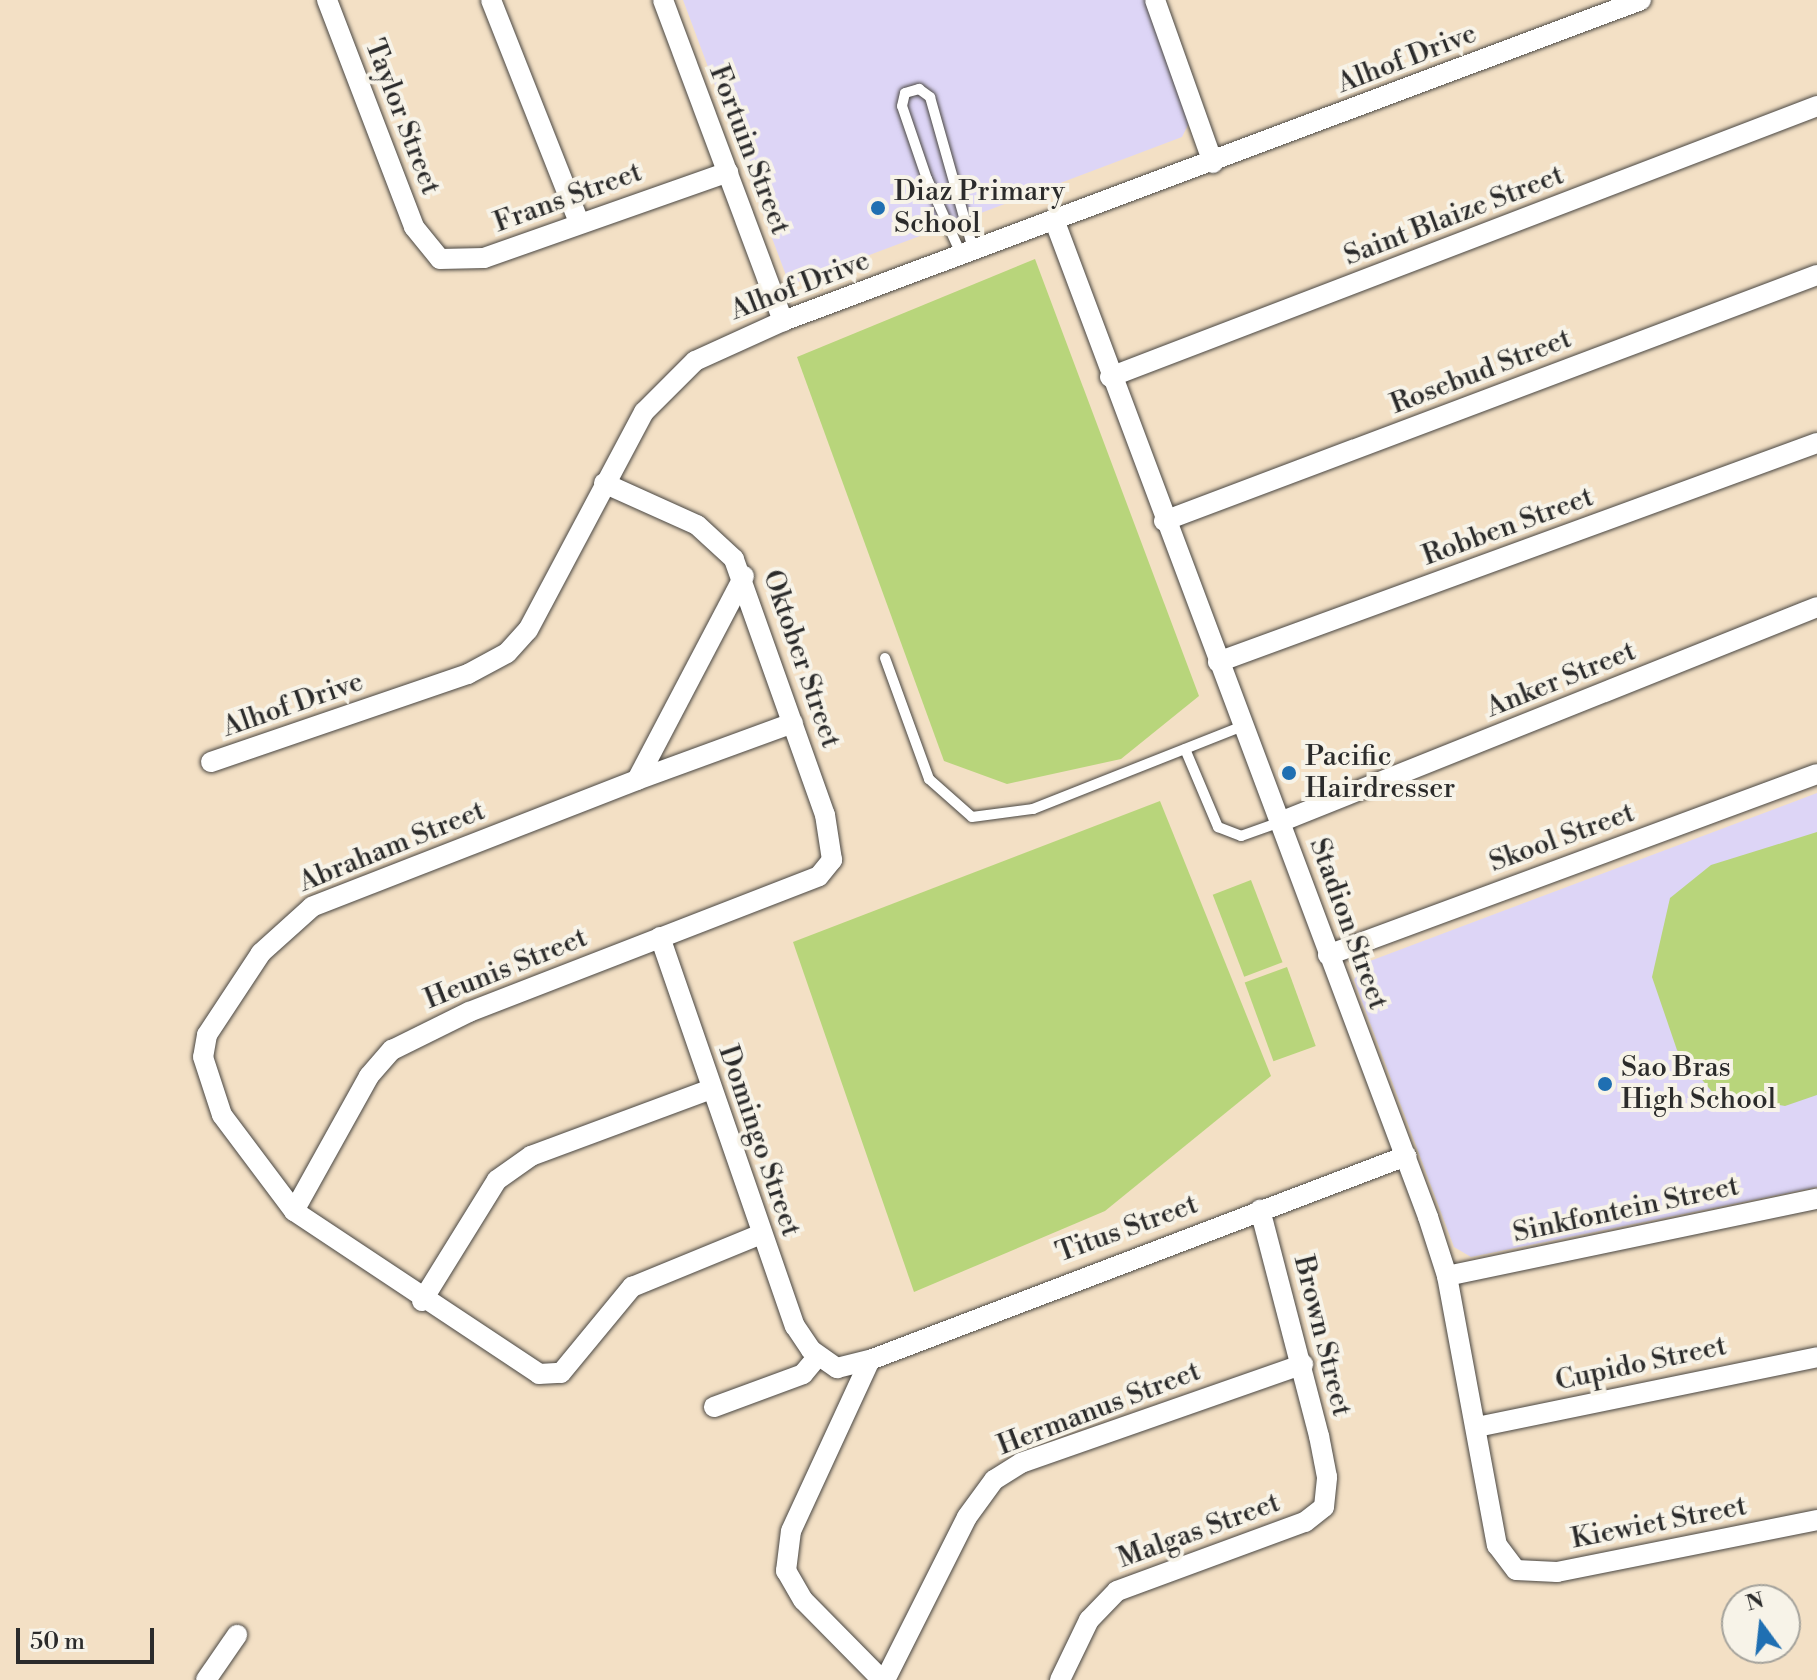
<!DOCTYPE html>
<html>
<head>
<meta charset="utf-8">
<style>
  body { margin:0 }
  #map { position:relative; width:1817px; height:1680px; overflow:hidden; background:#f3e0c5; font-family:"Libre Bodoni",serif }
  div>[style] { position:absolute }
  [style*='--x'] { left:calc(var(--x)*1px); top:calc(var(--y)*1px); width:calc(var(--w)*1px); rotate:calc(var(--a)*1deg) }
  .built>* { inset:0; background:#ddd5f6 }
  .green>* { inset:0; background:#b8d57b; transform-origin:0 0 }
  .roads { filter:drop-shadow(0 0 2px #494642) drop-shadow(0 0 2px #494642) }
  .lane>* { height:10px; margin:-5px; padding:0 5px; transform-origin:5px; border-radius:5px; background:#fff }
  .street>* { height:20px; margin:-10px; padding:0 10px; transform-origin:10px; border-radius:10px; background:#fff }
  .dots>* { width:22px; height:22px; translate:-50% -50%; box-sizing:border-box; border:4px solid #f7f3e8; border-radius:50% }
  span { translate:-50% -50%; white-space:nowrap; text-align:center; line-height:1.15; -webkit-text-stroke:8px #f7f3e8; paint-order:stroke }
  .street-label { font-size:28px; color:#2b2b2b }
  .poi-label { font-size:28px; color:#2b2b2b }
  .left { translate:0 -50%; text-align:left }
  .north { position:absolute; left:1721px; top:1584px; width:80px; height:80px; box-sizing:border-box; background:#f7f3e8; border:2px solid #a5a39c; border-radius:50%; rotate:345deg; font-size:22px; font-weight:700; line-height:32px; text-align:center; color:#2b2b2b }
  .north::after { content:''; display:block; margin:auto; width:28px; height:36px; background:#1f6fb2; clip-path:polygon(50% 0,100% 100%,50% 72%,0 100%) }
  .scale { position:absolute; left:16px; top:1628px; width:138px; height:36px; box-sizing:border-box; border:4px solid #2b2b2b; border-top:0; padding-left:10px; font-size:24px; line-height:28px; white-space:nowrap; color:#2b2b2b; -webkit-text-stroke:6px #f7f3e8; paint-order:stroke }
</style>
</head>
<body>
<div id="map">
  <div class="built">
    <div style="clip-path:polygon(683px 0,1146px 0,1191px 119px,1182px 137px,798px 282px,787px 278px)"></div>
    <div style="clip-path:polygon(1817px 793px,1817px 1187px,1471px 1257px,1454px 1247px,1354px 980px,1362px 964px)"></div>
  </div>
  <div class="green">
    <div style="clip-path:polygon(1035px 259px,1199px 696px,1121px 759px,1007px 784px,944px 761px,797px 357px)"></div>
    <div style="clip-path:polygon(1160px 801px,1271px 1076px,1105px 1211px,914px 1292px,793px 942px)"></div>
    <div style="clip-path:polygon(1817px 832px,1817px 1095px,1785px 1106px,1714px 1094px,1677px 1050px,1652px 977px,1670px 898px,1711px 865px)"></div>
    <div style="left:1251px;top:880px;width:88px;height:41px;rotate:69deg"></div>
    <div style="left:1287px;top:967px;width:84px;height:45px;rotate:70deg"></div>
  </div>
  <div class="roads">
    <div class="lane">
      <div style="--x:962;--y:256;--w:85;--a:-114.4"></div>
      <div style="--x:927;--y:179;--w:77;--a:-108.9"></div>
      <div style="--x:902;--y:106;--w:13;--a:-77"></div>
      <div style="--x:905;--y:93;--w:15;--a:-16"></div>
      <div style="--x:919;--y:89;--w:14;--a:36"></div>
      <div style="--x:930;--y:97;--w:161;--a:74.2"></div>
      <div style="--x:885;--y:658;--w:129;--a:70"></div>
      <div style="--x:929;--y:779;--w:57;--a:41.5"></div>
      <div style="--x:972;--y:817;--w:62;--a:-7.5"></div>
      <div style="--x:1033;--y:809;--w:226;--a:-21.6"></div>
      <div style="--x:1185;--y:749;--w:85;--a:67.1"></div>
      <div style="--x:1218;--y:827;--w:25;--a:21"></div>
      <div style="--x:1241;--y:836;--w:41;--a:-19.7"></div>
    </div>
    <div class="street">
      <div style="--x:327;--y:0;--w:243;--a:69"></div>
      <div style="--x:414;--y:227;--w:41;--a:50.9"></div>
      <div style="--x:440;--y:259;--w:44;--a:-1.3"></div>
      <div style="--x:484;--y:258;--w:259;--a:-19.4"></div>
      <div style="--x:491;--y:0;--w:239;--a:68.4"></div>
      <div style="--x:663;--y:0;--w:343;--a:69.5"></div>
      <div style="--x:1155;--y:0;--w:173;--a:70.4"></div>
      <div style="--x:1055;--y:222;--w:1063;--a:69.45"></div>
      <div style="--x:1428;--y:1217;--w:62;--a:72.1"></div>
      <div style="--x:1447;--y:1276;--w:274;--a:79.5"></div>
      <div style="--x:1497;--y:1545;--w:31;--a:53"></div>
      <div style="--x:1516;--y:1570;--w:41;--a:2.8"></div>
      <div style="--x:1557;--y:1572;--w:265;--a:-11.3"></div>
      <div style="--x:1110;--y:377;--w:757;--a:-20.97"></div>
      <div style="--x:1164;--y:521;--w:698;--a:-20.64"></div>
      <div style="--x:744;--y:576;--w:230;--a:117.7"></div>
      <div style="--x:637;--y:780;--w:349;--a:158.7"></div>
      <div style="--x:312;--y:907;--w:69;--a:138"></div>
      <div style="--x:261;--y:953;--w:98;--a:123.4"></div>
      <div style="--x:207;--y:1035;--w:22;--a:100"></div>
      <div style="--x:203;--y:1057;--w:61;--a:71.9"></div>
      <div style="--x:222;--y:1115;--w:120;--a:53.1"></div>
      <div style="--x:294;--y:1211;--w:294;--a:33.6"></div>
      <div style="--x:539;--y:1374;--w:22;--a:-3"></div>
      <div style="--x:561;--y:1373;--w:112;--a:-50.5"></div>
      <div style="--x:632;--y:1287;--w:139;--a:-22.3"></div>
      <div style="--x:1218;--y:662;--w:638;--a:-20.08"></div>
      <div style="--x:211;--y:762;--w:272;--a:-18.9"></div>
      <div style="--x:468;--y:674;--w:44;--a:-28.3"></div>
      <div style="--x:507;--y:653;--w:31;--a:-48"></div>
      <div style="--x:528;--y:630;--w:247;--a:-62"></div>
      <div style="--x:644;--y:412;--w:72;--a:-45"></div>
      <div style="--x:695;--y:361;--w:97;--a:-24.4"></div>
      <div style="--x:783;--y:321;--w:916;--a:-20.51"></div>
      <div style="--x:637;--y:780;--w:166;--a:-20.1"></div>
      <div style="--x:1280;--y:822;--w:578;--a:-21.82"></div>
      <div style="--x:660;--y:937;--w:412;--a:70.9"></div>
      <div style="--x:795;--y:1326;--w:29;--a:56"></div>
      <div style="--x:811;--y:1350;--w:32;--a:35"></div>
      <div style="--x:837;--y:1368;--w:34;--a:-14"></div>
      <div style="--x:1328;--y:955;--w:521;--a:-20.31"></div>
      <div style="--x:294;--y:1211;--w:154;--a:-60.9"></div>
      <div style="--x:369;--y:1076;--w:35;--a:-49"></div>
      <div style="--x:392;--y:1050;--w:86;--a:-26.3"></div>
      <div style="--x:469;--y:1012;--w:375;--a:-21.2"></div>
      <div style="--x:819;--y:876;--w:21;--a:-51"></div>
      <div style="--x:832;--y:860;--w:46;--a:-98.8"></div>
      <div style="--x:825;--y:815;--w:272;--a:-109.6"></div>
      <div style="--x:734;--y:559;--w:50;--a:-137.4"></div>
      <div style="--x:697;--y:525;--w:102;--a:-155.7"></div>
      <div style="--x:1447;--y:1276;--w:378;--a:-11.8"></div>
      <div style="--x:422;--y:1301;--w:142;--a:-58.2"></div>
      <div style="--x:497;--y:1180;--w:42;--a:-35.2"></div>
      <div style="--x:531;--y:1156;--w:192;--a:-20.4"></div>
      <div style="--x:714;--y:1407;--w:95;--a:-20.3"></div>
      <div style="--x:803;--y:1374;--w:23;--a:-50"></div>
      <div style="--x:1477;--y:1427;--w:347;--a:-11.6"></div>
      <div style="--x:206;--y:1680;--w:55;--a:-55.4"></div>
      <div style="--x:882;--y:1680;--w:112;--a:-134.6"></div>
      <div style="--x:803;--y:1600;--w:34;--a:-120"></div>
      <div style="--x:786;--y:1571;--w:40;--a:-82.9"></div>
      <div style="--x:791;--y:1531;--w:188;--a:-65.2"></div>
      <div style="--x:870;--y:1360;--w:574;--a:-20.84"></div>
      <div style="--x:885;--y:1680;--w:182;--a:-63.3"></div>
      <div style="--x:967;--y:1517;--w:46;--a:-53.9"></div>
      <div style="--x:994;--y:1480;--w:32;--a:-32"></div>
      <div style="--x:1021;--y:1463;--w:299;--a:-19.3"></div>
      <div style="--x:1060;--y:1680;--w:67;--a:-64.2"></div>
      <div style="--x:1089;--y:1620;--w:40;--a:-46"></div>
      <div style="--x:1117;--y:1591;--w:200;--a:-20.2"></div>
      <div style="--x:1305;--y:1522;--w:24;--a:-38"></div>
      <div style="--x:1324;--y:1507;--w:30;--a:-84"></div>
      <div style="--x:1327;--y:1477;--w:42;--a:-101"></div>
      <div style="--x:1319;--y:1436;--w:234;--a:-104.6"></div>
    </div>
  </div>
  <div class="dots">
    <div style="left:878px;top:208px;background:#1f6fb2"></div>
    <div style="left:1289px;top:773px;background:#1f6fb2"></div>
    <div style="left:1605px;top:1084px;background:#1f6fb2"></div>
  </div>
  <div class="street-label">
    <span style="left:1407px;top:59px;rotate:-21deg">Alhof Drive</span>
    <span style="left:402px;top:117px;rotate:69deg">Taylor Street</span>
    <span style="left:749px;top:150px;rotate:69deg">Fortuin Street</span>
    <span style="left:568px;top:198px;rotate:-20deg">Frans Street</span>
    <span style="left:1454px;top:216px;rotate:-21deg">Saint Blaize Street</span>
    <span style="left:800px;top:286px;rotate:-21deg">Alhof Drive</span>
    <span style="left:1481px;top:372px;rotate:-21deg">Rosebud Street</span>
    <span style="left:1508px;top:527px;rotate:-20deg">Robben Street</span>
    <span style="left:801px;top:659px;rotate:71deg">Oktober Street</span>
    <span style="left:1561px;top:680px;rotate:-22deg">Anker Street</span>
    <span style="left:293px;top:705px;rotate:-19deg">Alhof Drive</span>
    <span style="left:1562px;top:838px;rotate:-20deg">Skool Street</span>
    <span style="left:392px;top:847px;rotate:-22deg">Abraham Street</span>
    <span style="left:1348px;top:924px;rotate:70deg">Stadion Street</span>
    <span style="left:506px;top:969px;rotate:-22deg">Heunis Street</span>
    <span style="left:759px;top:1141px;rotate:71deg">Domingo Street</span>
    <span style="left:1626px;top:1210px;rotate:-12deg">Sinkfontein Street</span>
    <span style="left:1127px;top:1229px;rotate:-20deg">Titus Street</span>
    <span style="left:1322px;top:1336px;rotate:76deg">Brown Street</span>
    <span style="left:1641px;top:1364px;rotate:-12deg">Cupido Street</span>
    <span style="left:1099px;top:1409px;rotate:-21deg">Hermanus Street</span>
    <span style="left:1659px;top:1523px;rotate:-11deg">Kiewiet Street</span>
    <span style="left:1199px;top:1531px;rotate:-20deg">Malgas Street</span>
  </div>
  <div class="poi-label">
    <span class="left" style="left:894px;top:208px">Diaz Primary<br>School</span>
    <span class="left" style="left:1305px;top:773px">Pacific<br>Hairdresser</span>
    <span class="left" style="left:1621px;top:1084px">Sao Bras<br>High School</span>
  </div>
  <div class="north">N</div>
  <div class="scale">50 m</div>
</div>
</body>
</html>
